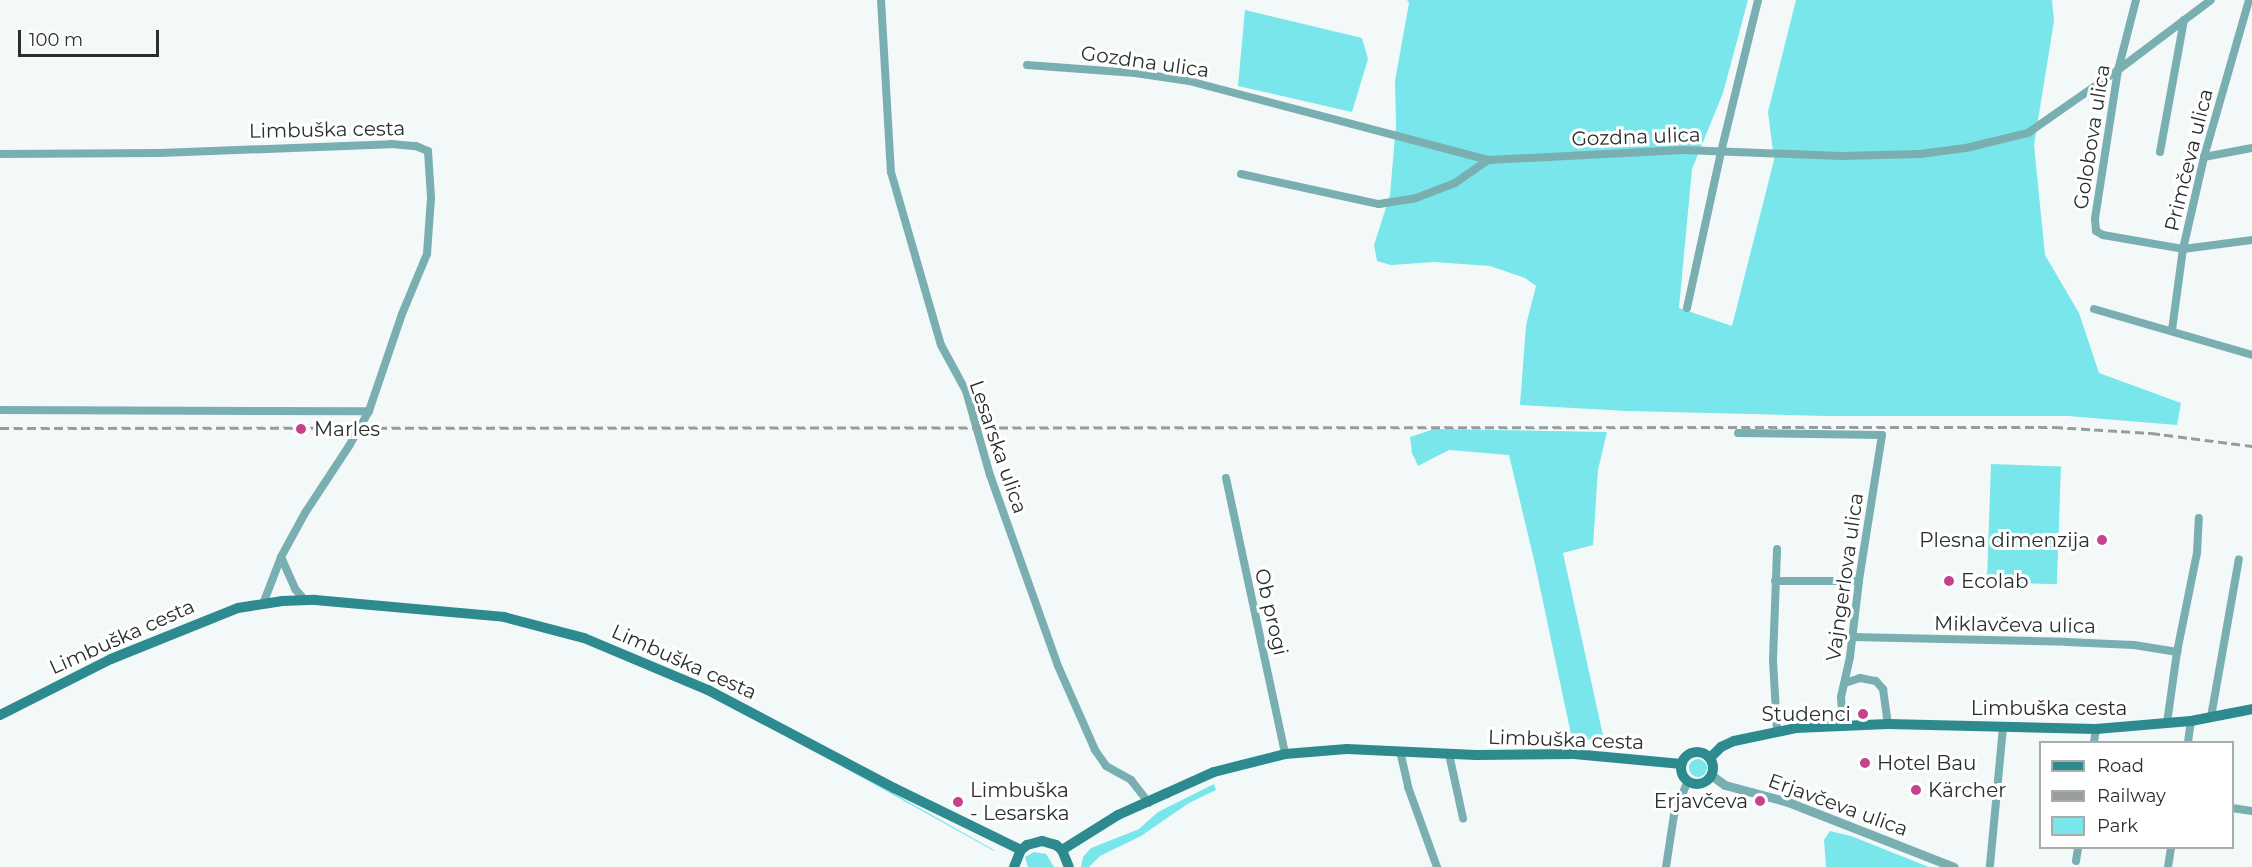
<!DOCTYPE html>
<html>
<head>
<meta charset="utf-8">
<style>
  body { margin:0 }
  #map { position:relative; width:2252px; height:867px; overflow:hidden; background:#f3f9f9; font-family:Montserrat,sans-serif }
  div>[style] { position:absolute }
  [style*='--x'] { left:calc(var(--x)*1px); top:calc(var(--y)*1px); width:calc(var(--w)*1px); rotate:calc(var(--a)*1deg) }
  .green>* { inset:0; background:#78e6ea; transform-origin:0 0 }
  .round { border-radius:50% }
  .minor>* { height:8px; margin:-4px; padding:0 4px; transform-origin:4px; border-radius:4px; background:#79afb1 }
  .tertiary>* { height:9px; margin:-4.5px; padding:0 4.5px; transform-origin:4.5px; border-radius:4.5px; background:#79afb1 }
  .secondary>* { height:10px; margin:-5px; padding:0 5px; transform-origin:5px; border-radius:5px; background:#2d8b8f }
  .secondary>.ring { margin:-5px; padding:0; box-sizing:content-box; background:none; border:10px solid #2d8b8f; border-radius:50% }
  .rail>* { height:3px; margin-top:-1.5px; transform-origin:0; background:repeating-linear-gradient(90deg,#989c9c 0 9px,transparent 0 13.5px) }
  .dots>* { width:16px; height:16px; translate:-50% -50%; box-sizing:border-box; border:3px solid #fff; border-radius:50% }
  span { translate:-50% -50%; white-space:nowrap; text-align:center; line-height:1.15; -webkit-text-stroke:6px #fff; paint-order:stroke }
  .street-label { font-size:20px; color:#2b2e2e }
  .poi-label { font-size:20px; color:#2b2e2e }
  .left { translate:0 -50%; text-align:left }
  .right { translate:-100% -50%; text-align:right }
  .legend { position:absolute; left:2039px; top:741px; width:195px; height:108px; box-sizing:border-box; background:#fff; border:2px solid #aaabab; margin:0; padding:8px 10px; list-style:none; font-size:18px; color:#2b2e2e }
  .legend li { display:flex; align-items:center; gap:12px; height:30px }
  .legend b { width:30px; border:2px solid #aaabab }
  .scale { position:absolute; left:18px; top:30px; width:141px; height:27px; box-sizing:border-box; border:3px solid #2b2e2e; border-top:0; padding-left:8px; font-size:18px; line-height:21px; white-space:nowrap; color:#2b2e2e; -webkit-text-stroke:4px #fff; paint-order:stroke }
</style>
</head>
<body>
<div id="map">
  <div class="green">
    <div style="clip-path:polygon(1407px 0,1748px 0,1723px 93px,1692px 169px,1679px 308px,1732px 326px,1774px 160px,1768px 112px,1796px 0,2052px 0,2054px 21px,2034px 145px,2045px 255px,2079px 313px,2099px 373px,2181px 403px,2177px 425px,2068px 416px,1826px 416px,1627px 411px,1520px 405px,1526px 325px,1536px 286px,1525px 278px,1490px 266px,1434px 262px,1391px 265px,1377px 261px,1374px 245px,1390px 195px,1396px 125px,1395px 81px,1409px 3px)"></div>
    <div style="clip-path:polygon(1245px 10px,1362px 38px,1368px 59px,1352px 112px,1238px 86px)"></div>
    <div style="clip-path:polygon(1434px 429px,1607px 432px,1598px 470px,1593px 545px,1563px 553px,1604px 740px,1572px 739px,1535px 564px,1509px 455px,1449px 450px,1418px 466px,1412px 453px,1410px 437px)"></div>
    <div style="left:1991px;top:464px;width:70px;height:118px;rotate:2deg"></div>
    <div class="round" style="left:1689px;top:759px;width:18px;height:18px"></div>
    <div style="clip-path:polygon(843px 765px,994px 850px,994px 851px,843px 767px)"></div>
    <div style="clip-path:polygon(1214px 784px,1216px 790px,1189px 803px,1141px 836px,1100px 856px,1089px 867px,1081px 867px,1083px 857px,1091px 848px,1139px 829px,1158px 812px)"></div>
    <div style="clip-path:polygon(1830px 831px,1851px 836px,1929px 867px,1826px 867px,1824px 840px)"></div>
    <div style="clip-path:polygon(1034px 852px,1046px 854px,1054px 867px,1028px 867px,1025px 857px)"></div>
  </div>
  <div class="minor">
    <div style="--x:881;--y:0;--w:172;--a:86.7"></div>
    <div style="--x:891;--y:172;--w:180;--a:73.9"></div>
    <div style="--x:941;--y:345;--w:52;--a:61.5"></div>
    <div style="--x:966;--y:391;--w:87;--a:74.1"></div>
    <div style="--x:990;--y:475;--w:203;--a:70.4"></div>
    <div style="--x:1058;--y:666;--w:92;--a:66.2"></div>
    <div style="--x:1095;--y:750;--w:19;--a:55"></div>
    <div style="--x:1106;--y:766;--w:29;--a:29"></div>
    <div style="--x:1131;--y:780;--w:29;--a:52"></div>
    <div style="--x:2136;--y:0;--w:72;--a:104.4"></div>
    <div style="--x:2118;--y:70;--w:151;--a:98.8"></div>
    <div style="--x:2095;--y:219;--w:12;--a:85"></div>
    <div style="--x:2096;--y:231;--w:8;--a:30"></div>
    <div style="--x:2103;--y:235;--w:81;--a:9.9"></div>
    <div style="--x:2183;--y:249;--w:70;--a:-7.4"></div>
    <div style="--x:1027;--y:65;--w:108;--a:4.2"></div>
    <div style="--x:1135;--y:73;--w:55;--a:8.4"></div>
    <div style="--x:1189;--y:81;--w:309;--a:14.8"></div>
    <div style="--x:1488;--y:160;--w:196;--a:-2.9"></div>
    <div style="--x:1684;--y:150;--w:157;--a:2.2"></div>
    <div style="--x:1841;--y:156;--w:79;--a:-1.5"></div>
    <div style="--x:1920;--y:154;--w:46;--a:-7.4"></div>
    <div style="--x:1966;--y:148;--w:64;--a:-13.6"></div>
    <div style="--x:2028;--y:133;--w:110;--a:-35"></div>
    <div style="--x:2118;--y:70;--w:116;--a:-37"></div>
    <div style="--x:2160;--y:152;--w:134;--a:-79.7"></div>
    <div style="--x:0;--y:154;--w:160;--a:-0.4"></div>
    <div style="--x:160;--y:153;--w:231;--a:-2.2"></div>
    <div style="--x:391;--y:144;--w:25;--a:5"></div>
    <div style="--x:416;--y:146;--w:13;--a:23"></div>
    <div style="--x:428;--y:151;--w:47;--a:86.3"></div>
    <div style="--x:431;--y:198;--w:56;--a:94.1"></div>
    <div style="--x:427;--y:254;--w:65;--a:112.6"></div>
    <div style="--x:402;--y:314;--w:102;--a:108.8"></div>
    <div style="--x:369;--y:411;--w:40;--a:119.7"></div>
    <div style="--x:349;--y:446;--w:80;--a:123.3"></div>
    <div style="--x:305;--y:513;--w:50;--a:118.6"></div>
    <div style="--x:2204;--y:157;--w:49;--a:-10.6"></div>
    <div style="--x:1241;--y:174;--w:141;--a:12.3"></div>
    <div style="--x:1379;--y:204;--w:37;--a:-9"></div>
    <div style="--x:1416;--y:198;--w:42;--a:-21"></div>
    <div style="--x:1455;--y:183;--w:40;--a:-34.9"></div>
    <div style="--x:1687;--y:308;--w:160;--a:-77.7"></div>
    <div style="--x:1721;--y:152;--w:156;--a:-76.3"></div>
    <div style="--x:2094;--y:309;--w:165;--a:16.2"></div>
    <div style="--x:2172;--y:330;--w:82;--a:-82.3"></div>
    <div style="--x:2183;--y:249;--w:94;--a:-77.1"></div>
    <div style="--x:2204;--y:157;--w:163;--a:-74"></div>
    <div style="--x:0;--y:410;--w:369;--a:0.2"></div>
    <div style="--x:1738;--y:433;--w:144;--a:0.8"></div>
    <div style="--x:1882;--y:435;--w:148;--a:99"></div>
    <div style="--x:1859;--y:581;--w:77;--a:96.8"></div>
    <div style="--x:1850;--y:657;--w:41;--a:102.7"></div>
    <div style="--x:1841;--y:697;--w:27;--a:86"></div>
    <div style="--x:1226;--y:478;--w:282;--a:77.9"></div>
    <div style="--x:1775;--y:581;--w:84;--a:0"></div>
    <div style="--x:263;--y:604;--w:50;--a:-69"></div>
    <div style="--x:281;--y:557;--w:35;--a:66"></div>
    <div style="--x:295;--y:589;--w:15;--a:48"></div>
    <div style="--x:1853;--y:637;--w:213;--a:1.3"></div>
    <div style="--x:2066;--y:642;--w:68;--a:2.5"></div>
    <div style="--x:2134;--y:645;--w:44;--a:9.2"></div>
    <div style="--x:1845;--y:683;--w:16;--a:-18"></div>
    <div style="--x:1860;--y:678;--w:16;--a:11"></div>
    <div style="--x:1876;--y:681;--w:11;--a:49"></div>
    <div style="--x:1883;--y:689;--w:35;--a:82"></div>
    <div style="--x:2211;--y:717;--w:160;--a:-80"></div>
    <div style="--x:2167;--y:723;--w:72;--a:-82"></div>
    <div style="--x:2177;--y:652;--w:101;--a:-78.6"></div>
    <div style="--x:2197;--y:553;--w:35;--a:-87"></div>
    <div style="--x:1777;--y:730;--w:70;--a:-93.3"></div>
    <div style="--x:1773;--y:660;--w:111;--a:-87.9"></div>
    <div style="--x:2094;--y:742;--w:13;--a:-81"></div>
    <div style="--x:2188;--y:742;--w:21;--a:-82"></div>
    <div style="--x:1400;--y:751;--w:37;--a:77"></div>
    <div style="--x:1408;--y:787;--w:85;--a:70.1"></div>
    <div style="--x:1449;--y:754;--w:66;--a:77.7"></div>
    <div style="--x:2232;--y:808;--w:20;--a:9"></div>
    <div style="--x:2076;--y:861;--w:13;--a:-81"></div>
    <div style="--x:1990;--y:865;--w:138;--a:-84.6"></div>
    <div style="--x:1666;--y:867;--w:53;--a:-81.3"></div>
    <div style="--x:1674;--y:815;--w:37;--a:-68"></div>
    <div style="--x:2168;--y:867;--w:19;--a:-81"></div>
  </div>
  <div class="tertiary">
    <div style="--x:1711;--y:775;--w:17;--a:36"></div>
    <div style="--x:1725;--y:785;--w:65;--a:15.1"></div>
    <div style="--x:1788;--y:802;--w:178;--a:21.4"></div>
  </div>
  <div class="secondary">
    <div style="--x:0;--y:715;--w:124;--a:-26.8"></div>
    <div style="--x:111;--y:659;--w:137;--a:-21.9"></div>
    <div style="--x:238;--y:608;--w:45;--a:-9"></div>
    <div style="--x:282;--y:601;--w:33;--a:-2"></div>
    <div style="--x:315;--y:600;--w:190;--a:5.1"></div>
    <div style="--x:504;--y:617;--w:83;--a:14.7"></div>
    <div style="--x:584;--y:638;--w:134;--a:22.8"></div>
    <div style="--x:708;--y:690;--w:210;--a:27.8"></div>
    <div style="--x:894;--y:788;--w:141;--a:26"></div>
    <div class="ring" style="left:1681px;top:752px;width:22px;height:22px"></div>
    <div style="--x:1710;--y:758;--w:16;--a:-45"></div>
    <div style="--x:1721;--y:747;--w:14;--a:-25"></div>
    <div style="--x:1734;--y:741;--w:63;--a:-11.8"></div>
    <div style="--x:1796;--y:728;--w:92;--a:-2.5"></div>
    <div style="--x:1888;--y:724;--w:208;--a:1.4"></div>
    <div style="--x:2096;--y:729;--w:95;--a:-4.8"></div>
    <div style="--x:2191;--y:721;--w:62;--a:-11.1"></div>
    <div style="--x:1062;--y:850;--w:66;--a:-32"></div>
    <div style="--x:1118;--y:815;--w:54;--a:-24.2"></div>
    <div style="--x:1167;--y:793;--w:51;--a:-24.1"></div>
    <div style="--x:1214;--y:772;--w:73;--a:-14.2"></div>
    <div style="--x:1285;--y:754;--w:62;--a:-4.6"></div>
    <div style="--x:1347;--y:749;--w:129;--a:2.7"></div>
    <div style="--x:1476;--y:755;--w:98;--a:-0.6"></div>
    <div style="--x:1574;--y:754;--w:108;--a:5.3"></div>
    <div style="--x:1014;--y:867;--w:18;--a:-68"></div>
    <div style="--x:1021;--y:850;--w:8;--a:-40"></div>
    <div style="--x:1027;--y:845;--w:16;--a:-15"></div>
    <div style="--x:1042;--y:841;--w:15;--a:16"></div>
    <div style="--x:1056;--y:845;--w:8;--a:40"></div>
    <div style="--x:1062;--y:850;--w:18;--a:68"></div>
  </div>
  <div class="rail">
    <div style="--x:0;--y:428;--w:2054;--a:-0.03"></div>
    <div style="--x:2054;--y:427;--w:97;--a:3.5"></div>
    <div style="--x:2151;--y:433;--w:102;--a:7.3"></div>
  </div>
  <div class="dots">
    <div style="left:301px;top:429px;background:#c4438c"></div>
    <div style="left:2102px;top:540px;background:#c4438c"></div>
    <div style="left:1949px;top:581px;background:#c4438c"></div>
    <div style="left:1863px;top:714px;background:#c4438c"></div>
    <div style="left:1865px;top:763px;background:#c4438c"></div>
    <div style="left:1916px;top:790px;background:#c4438c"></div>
    <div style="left:1760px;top:801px;background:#c4438c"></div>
    <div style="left:958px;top:802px;background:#c4438c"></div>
  </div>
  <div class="street-label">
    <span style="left:1145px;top:62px;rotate:8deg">Gozdna ulica</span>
    <span style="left:327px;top:130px;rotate:-1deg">Limbuška cesta</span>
    <span style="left:1636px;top:137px;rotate:-2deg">Gozdna ulica</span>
    <span style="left:2092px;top:137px;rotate:-81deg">Golobova ulica</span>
    <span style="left:2189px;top:160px;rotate:-76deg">Primčeva ulica</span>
    <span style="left:998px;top:447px;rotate:71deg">Lesarska ulica</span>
    <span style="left:1845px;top:577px;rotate:-82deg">Vajngerlova ulica</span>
    <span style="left:1271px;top:612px;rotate:77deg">Ob progi</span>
    <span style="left:2015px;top:625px;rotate:1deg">Miklavčeva ulica</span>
    <span style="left:122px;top:637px;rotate:-24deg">Limbuška cesta</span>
    <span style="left:684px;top:662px;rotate:24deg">Limbuška cesta</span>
    <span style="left:2049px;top:708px">Limbuška cesta</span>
    <span style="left:1566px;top:740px;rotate:2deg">Limbuška cesta</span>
    <span style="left:1838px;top:805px;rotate:20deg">Erjavčeva ulica</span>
  </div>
  <div class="poi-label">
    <span class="left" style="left:314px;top:429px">Marles</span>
    <span class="right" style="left:2090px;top:540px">Plesna dimenzija</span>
    <span class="left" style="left:1961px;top:581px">Ecolab</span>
    <span class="right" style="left:1851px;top:714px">Studenci</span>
    <span class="left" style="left:1877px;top:763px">Hotel Bau</span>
    <span class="left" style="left:970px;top:802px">Limbuška<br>- Lesarska</span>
    <span class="left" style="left:1928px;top:790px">Kärcher</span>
    <span class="right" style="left:1748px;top:801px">Erjavčeva</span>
  </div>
  <ul class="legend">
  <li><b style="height:8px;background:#2d8b8f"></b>Road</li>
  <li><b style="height:8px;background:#989c9c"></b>Railway</li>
  <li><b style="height:16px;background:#78e6ea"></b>Park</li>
  </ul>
  <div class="scale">100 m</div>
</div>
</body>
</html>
